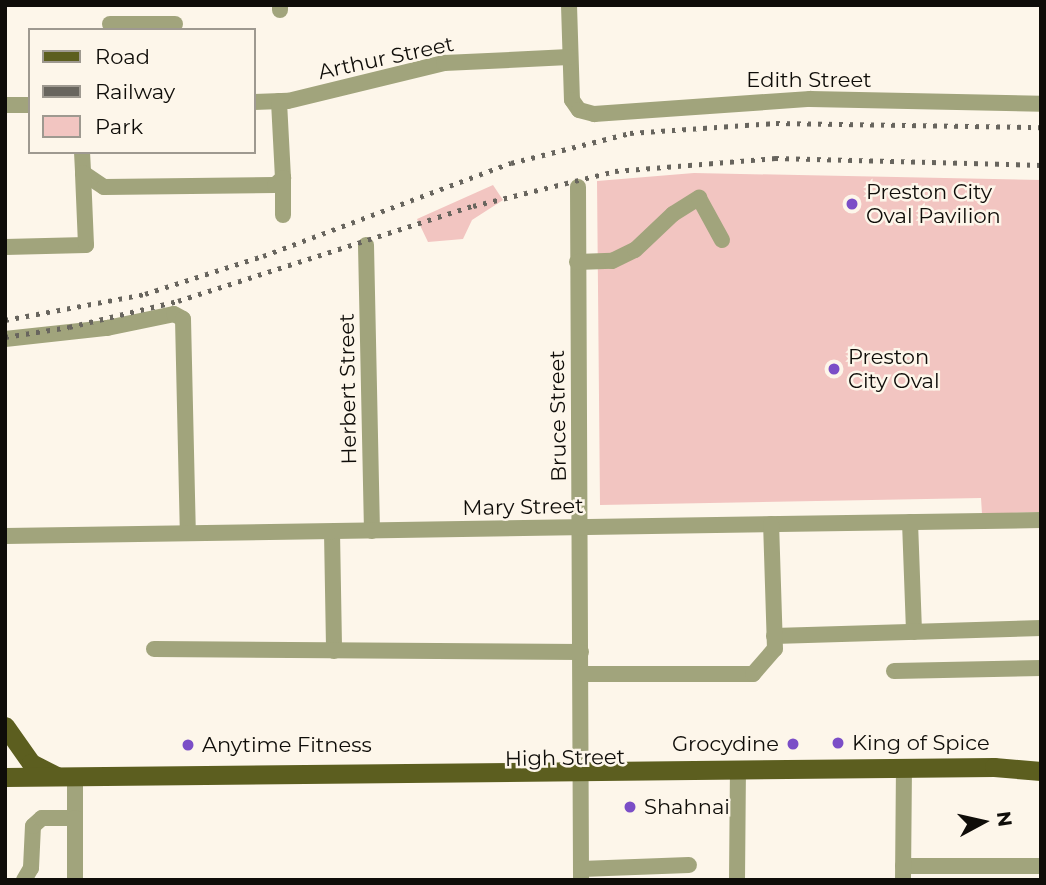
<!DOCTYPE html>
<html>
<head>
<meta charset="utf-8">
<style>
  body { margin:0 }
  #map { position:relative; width:1046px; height:885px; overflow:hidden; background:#fdf6ea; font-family:Montserrat,sans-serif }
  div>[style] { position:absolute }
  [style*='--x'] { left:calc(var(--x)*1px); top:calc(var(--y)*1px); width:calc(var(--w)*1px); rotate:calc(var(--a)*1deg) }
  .green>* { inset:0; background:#f2c5c1 }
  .minor>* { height:16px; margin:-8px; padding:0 8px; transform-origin:8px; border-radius:8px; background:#a1a47c }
  .major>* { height:19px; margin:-9.5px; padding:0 9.5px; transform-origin:9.5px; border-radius:9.5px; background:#5c5e1f }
  .rail>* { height:4.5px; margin-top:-2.25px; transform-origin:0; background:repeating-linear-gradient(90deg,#68655e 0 3.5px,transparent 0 10.5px) }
  .dots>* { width:19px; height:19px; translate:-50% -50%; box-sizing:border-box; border:4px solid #fdf6ea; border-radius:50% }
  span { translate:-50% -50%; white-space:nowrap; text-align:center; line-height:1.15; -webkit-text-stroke:5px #fdf6ea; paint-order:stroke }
  .street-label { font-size:21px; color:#0f0d09 }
  .poi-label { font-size:21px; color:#0f0d09 }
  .left { translate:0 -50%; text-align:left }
  .right { translate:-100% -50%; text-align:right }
  .frame { position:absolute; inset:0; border:7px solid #0f0d09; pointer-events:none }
  .legend { position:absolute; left:28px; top:28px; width:228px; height:126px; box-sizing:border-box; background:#fdf6ea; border:2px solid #9e9990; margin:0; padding:9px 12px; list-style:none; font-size:21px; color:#0f0d09 }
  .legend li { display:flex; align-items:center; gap:14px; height:35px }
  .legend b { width:35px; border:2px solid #9e9990 }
  .north { position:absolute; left:948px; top:787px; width:70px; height:70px; -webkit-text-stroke:5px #fdf6ea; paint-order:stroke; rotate:82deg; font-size:19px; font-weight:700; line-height:28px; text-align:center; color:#0f0d09 }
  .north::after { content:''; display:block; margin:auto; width:24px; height:32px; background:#0f0d09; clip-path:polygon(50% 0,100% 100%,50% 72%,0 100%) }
</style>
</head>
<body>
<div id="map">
  <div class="green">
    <div style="clip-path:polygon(694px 173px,1041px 180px,1041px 512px,982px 514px,981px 498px,600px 505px,597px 181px)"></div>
    <div style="clip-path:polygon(493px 185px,503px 200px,472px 220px,463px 239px,428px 242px,417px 219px)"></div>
  </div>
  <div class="minor">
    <div style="--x:280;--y:5;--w:5;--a:90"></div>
    <div style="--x:569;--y:5;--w:95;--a:88.2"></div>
    <div style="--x:572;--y:100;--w:12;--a:55"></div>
    <div style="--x:579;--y:110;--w:16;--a:15"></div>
    <div style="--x:594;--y:114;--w:217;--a:-4"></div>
    <div style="--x:810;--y:99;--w:231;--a:1.2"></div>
    <div style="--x:110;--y:24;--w:65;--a:0"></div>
    <div style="--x:254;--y:102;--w:34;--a:-2"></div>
    <div style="--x:288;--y:101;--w:161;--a:-13.7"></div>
    <div style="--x:444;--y:63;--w:125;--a:-2.7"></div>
    <div style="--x:5;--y:105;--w:25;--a:0"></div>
    <div style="--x:82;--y:152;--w:21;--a:87"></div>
    <div style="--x:83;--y:173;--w:25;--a:34"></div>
    <div style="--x:104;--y:187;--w:171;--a:-0.7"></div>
    <div style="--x:275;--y:185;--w:11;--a:-41"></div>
    <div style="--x:283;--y:178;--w:77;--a:-93"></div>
    <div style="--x:578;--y:187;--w:693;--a:89.75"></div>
    <div style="--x:283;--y:215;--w:37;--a:-90"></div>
    <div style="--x:366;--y:245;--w:286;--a:88.8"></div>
    <div style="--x:5;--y:247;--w:81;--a:-1.4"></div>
    <div style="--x:86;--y:245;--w:72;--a:-92.4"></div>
    <div style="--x:577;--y:262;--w:35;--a:-2"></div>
    <div style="--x:612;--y:261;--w:25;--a:-26"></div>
    <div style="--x:635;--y:250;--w:52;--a:-43.5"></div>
    <div style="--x:673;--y:214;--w:31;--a:-32"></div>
    <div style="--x:699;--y:198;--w:48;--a:61.3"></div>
    <div style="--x:5;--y:339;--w:103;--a:-6.2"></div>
    <div style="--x:107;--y:328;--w:68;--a:-11.8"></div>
    <div style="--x:174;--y:314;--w:10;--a:29"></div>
    <div style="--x:183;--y:319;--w:214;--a:88.7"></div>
    <div style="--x:910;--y:522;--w:110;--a:87.9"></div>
    <div style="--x:332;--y:532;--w:119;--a:89"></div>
    <div style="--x:5;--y:536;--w:1036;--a:-0.88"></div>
    <div style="--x:774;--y:636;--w:267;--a:-1.7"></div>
    <div style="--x:154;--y:649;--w:427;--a:0.4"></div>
    <div style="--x:894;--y:671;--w:147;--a:-1.2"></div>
    <div style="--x:582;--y:674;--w:171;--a:0"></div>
    <div style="--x:753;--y:674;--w:33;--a:-49"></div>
    <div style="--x:775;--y:649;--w:125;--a:-91.8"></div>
    <div style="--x:903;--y:866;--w:138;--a:0"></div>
    <div style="--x:581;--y:869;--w:108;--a:-2.1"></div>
    <div style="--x:24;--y:880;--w:14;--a:-60"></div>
    <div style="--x:31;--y:868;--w:42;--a:-87.3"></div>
    <div style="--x:33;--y:826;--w:12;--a:-42"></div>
    <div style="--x:42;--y:818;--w:33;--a:0"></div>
    <div style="--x:75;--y:818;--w:41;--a:-90"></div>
    <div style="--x:75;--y:880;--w:62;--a:-90"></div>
    <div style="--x:737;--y:880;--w:111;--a:-89.5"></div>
    <div style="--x:903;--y:880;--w:113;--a:-89.5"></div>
  </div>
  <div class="major">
    <div style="--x:5;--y:726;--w:45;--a:54.9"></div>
    <div style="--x:31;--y:763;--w:27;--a:27"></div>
    <div style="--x:5;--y:777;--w:989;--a:-0.58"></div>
    <div style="--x:994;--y:767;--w:47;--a:4.9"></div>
  </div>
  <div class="rail">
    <div style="--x:5;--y:320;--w:142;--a:-10.5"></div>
    <div style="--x:145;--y:294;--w:124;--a:-17.9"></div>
    <div style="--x:263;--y:256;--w:265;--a:-20.6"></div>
    <div style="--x:511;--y:163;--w:123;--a:-14.1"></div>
    <div style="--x:630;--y:133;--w:146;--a:-3.9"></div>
    <div style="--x:776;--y:123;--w:265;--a:0.9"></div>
    <div style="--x:5;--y:337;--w:65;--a:-8.9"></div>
    <div style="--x:69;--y:327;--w:112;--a:-13.4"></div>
    <div style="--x:178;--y:301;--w:310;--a:-17.9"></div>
    <div style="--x:473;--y:206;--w:146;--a:-13.8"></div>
    <div style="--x:615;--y:171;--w:161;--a:-4.6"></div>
    <div style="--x:775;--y:158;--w:266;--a:1.5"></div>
  </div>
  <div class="dots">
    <div style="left:852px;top:204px;background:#7b4ec7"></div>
    <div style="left:834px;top:369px;background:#7b4ec7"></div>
    <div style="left:838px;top:743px;background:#7b4ec7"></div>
    <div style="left:793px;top:744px;background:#7b4ec7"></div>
    <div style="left:188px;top:745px;background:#7b4ec7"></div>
    <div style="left:630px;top:807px;background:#7b4ec7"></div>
  </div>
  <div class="street-label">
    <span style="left:386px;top:58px;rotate:-12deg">Arthur Street</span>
    <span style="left:809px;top:80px">Edith Street</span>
    <span style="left:348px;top:389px;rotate:-91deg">Herbert Street</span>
    <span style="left:558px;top:416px;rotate:-91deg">Bruce Street</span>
    <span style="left:523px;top:507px;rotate:-1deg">Mary Street</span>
    <span style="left:565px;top:758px;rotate:-1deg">High Street</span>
  </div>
  <div class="poi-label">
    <span class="left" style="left:866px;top:204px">Preston City<br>Oval Pavilion</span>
    <span class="left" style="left:848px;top:369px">Preston<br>City Oval</span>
    <span class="left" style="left:852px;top:743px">King of Spice</span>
    <span class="right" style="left:779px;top:744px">Grocydine</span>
    <span class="left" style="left:202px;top:745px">Anytime Fitness</span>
    <span class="left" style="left:644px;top:807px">Shahnai</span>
  </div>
  <div class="frame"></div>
  <ul class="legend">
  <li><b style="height:9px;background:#5c5e1f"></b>Road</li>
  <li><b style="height:9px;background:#68655e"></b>Railway</li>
  <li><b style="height:19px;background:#f2c5c1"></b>Park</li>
  </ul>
  <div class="north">N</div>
</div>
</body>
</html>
